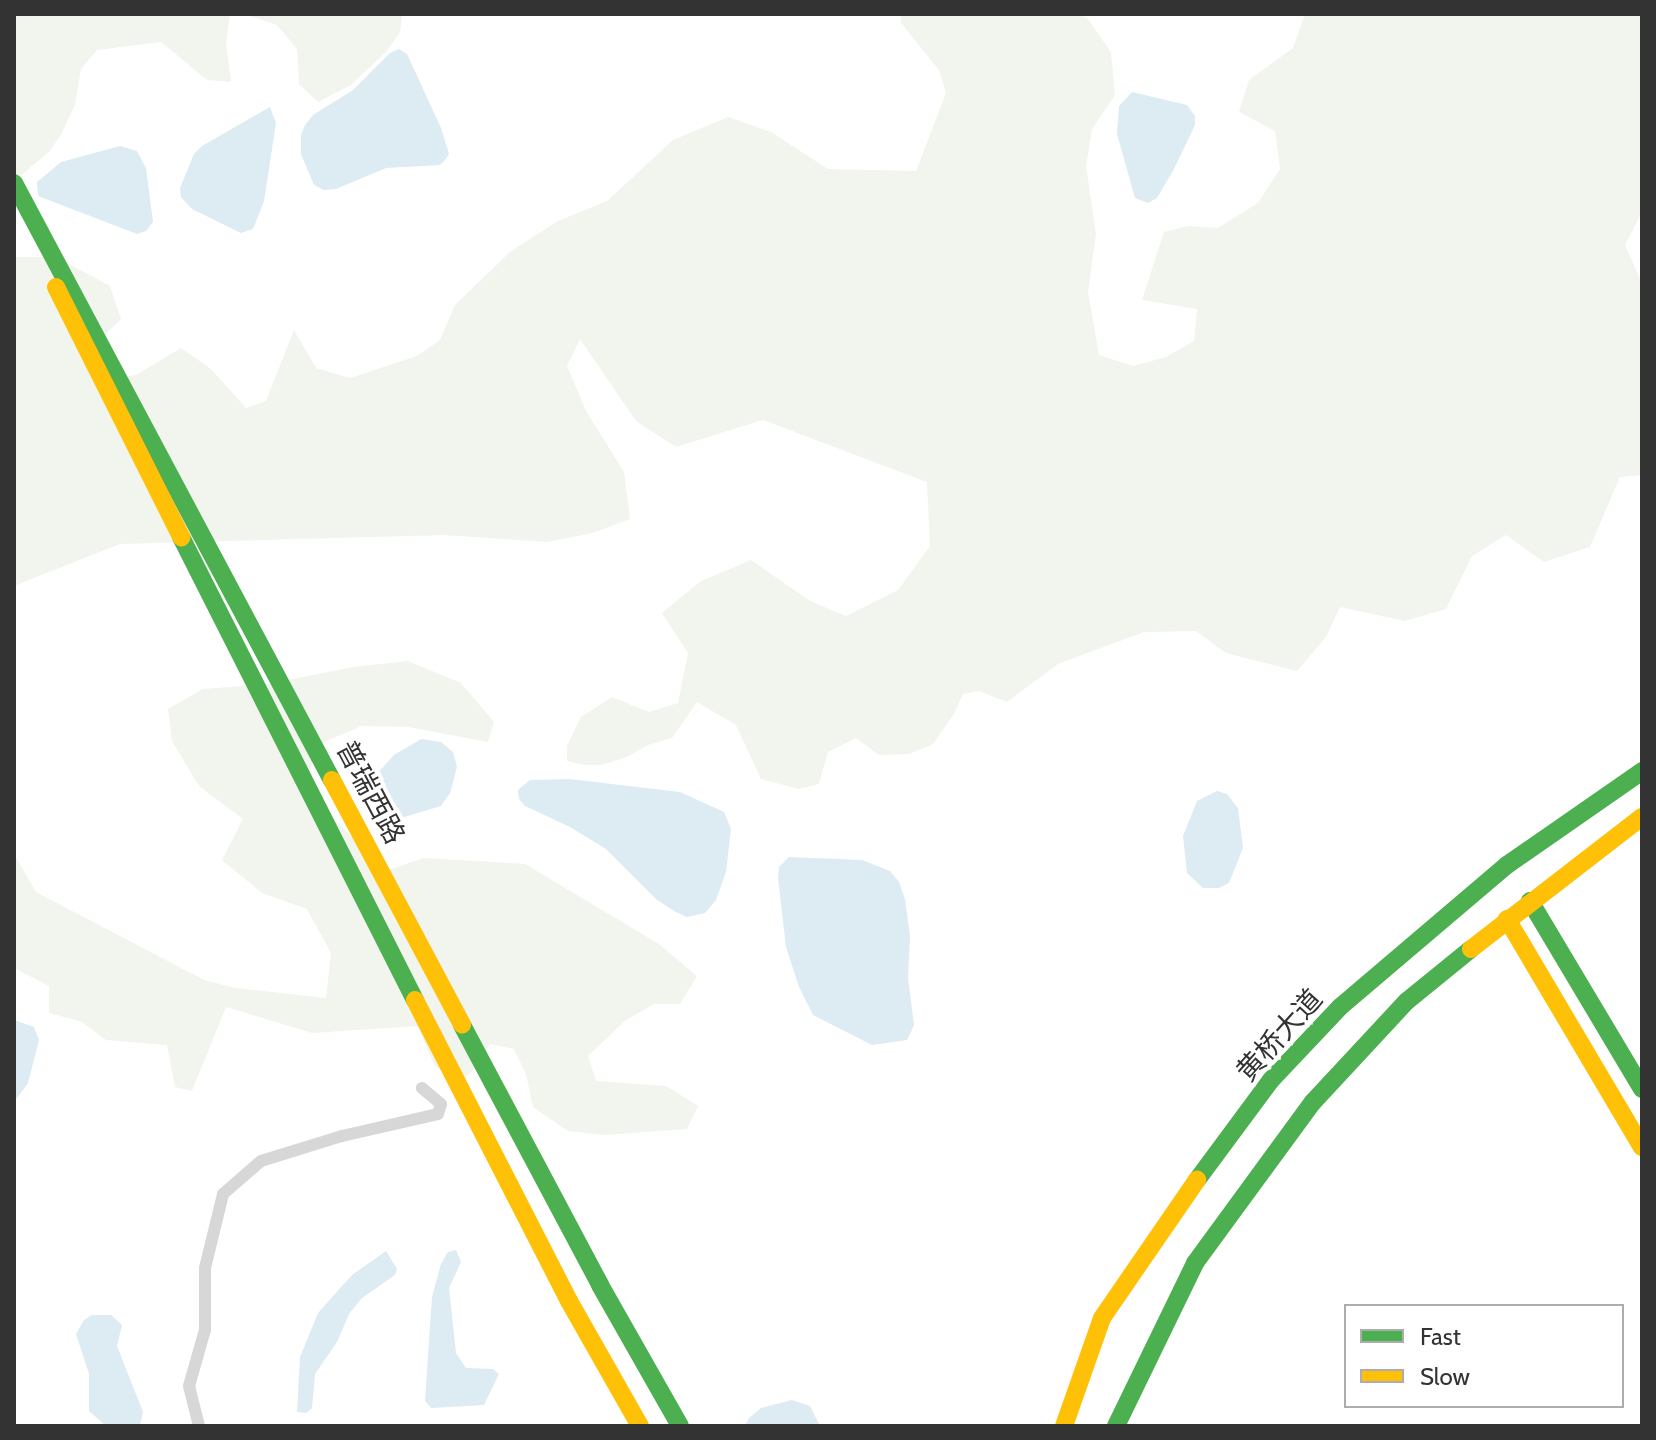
<!DOCTYPE html>
<html>
<head>
<meta charset="utf-8">
<style>
  body { margin:0 }
  #map { position:relative; width:1656px; height:1440px; overflow:hidden; background:#fff; font-family:Cabin,"Noto Sans SC",sans-serif }
  div>[style] { position:absolute }
  [style*='--x'] { left:calc(var(--x)*1px); top:calc(var(--y)*1px); width:calc(var(--w)*1px); rotate:calc(var(--a)*1deg) }
  .green>* { inset:0; background:#f1f5ed }
  .water>* { inset:0; background:#ddebf3 }
  .street>* { height:12px; margin:-6px; padding:0 6px; transform-origin:6px; border-radius:6px; background:#d7d7d7 }
  .fast>* { height:18px; margin:-9px; padding:0 9px; transform-origin:9px; border-radius:9px; background:#4caf50 }
  .slow>* { height:18px; margin:-9px; padding:0 9px; transform-origin:9px; border-radius:9px; background:#ffc107 }
  span { translate:-50% -50%; white-space:nowrap; text-align:center; line-height:1.15; -webkit-text-stroke:8px #fff; paint-order:stroke }
  .street-label { font-size:28px; color:#333 }
  .frame { position:absolute; inset:0; border:16px solid #333; pointer-events:none }
  .legend { position:absolute; left:1344px; top:1304px; width:280px; height:104px; box-sizing:border-box; background:#fff; border:2px solid #adadad; margin:0; padding:10px 14px; list-style:none; font-size:24px; color:#333 }
  .legend li { display:flex; align-items:center; gap:16px; height:40px }
  .legend b { width:40px; border:2px solid #adadad }
</style>
</head>
<body>
<div id="map">
  <div class="green">
    <div style="clip-path:polygon(14px 14px,230px 14px,226px 43px,231px 82px,207px 80px,161px 42px,97px 50px,81px 69px,75px 104px,62px 133px,49px 152px,14px 181px)"></div>
    <div style="clip-path:polygon(244px 14px,402px 14px,402px 15px,400px 32px,386px 52px,351px 85px,318px 102px,299px 84px,297px 49px,277px 25px)"></div>
    <div style="clip-path:polygon(901px 14px,1079px 14px,1088px 19px,1111px 52px,1115px 95px,1092px 129px,1086px 166px,1096px 234px,1088px 292px,1099px 355px,1133px 366px,1166px 357px,1194px 341px,1197px 309px,1142px 300px,1164px 232px,1188px 226px,1218px 228px,1258px 203px,1280px 169px,1275px 131px,1239px 112px,1249px 80px,1293px 48px,1304px 16px,1642px 14px,1642px 212px,1625px 245px,1642px 283px,1642px 475px,1620px 477px,1590px 547px,1544px 562px,1506px 535px,1472px 556px,1446px 609px,1405px 621px,1340px 607px,1326px 637px,1297px 671px,1226px 653px,1196px 631px,1144px 632px,1058px 664px,1007px 702px,979px 691px,963px 694px,954px 714px,933px 744px,909px 754px,879px 755px,856px 738px,828px 752px,819px 784px,798px 789px,761px 779px,736px 725px,697px 702px,672px 738px,648px 745px,627px 757px,601px 765px,584px 765px,567px 761px,567px 746px,581px 717px,612px 697px,649px 712px,678px 703px,688px 653px,662px 613px,701px 581px,751px 560px,810px 601px,846px 616px,898px 590px,930px 546px,927px 482px,763px 420px,676px 447px,636px 421px,580px 339px,567px 366px,586px 411px,624px 472px,630px 519px,592px 533px,547px 542px,445px 535px,120px 544px,14px 586px,14px 257px,56px 257px,110px 286px,121px 319px,96px 344px,105px 380px,136px 375px,181px 348px,211px 369px,246px 408px,266px 401px,294px 330px,316px 368px,350px 378px,417px 356px,440px 340px,455px 305px,510px 252px,558px 221px,607px 201px,673px 140px,728px 117px,771px 132px,828px 169px,916px 171px,946px 93px,939px 70px,901px 23px)"></div>
    <div style="clip-path:polygon(408px 661px,461px 683px,494px 722px,488px 742px,408px 727px,362px 726px,319px 744px,309px 773px,323px 808px,386px 871px,423px 858px,525px 864px,659px 944px,697px 976px,680px 1004px,654px 1004px,626px 1020px,588px 1056px,596px 1081px,666px 1086px,698px 1106px,687px 1129px,605px 1135px,568px 1131px,533px 1107px,526px 1074px,514px 1049px,490px 1044px,476px 1067px,459px 1084px,434px 1065px,418px 1026px,312px 1033px,226px 1007px,192px 1091px,175px 1087px,167px 1045px,106px 1040px,82px 1022px,49px 1013px,49px 986px,14px 968px,14px 854px,36px 892px,204px 980px,236px 988px,326px 998px,331px 953px,307px 909px,262px 893px,222px 860px,243px 819px,199px 786px,172px 741px,168px 709px,203px 689px,268px 684px,353px 667px)"></div>
  </div>
  <div class="water">
    <div style="clip-path:polygon(399px 49px,407px 54px,441px 128px,449px 154px,445px 160px,440px 165px,386px 168px,336px 189px,324px 190px,314px 185px,301px 154px,301px 135px,305px 125px,313px 115px,353px 90px,390px 53px)"></div>
    <div style="clip-path:polygon(1132px 92px,1187px 105px,1195px 116px,1195px 125px,1174px 169px,1157px 198px,1148px 203px,1135px 198px,1117px 134px,1119px 106px)"></div>
    <div style="clip-path:polygon(270px 107px,276px 123px,264px 201px,253px 229px,241px 233px,192px 209px,181px 197px,180px 188px,194px 154px,202px 146px)"></div>
    <div style="clip-path:polygon(120px 146px,137px 151px,146px 168px,153px 222px,146px 231px,137px 234px,38px 196px,37px 182px,61px 162px)"></div>
    <div style="clip-path:polygon(421px 739px,441px 742px,453px 752px,457px 767px,450px 793px,441px 806px,381px 824px,375px 821px,369px 803px,375px 776px,394px 755px)"></div>
    <div style="clip-path:polygon(569px 779px,680px 792px,724px 812px,731px 829px,726px 872px,716px 900px,705px 913px,687px 917px,676px 912px,657px 900px,606px 849px,570px 827px,525px 806px,519px 799px,518px 790px,530px 780px)"></div>
    <div style="clip-path:polygon(1217px 791px,1227px 794px,1238px 808px,1243px 848px,1229px 883px,1219px 888px,1203px 888px,1187px 873px,1183px 836px,1197px 801px)"></div>
    <div style="clip-path:polygon(789px 857px,862px 860px,890px 871px,899px 882px,905px 899px,910px 936px,908px 978px,914px 1025px,907px 1040px,872px 1045px,813px 1015px,799px 987px,786px 947px,778px 878px,779px 867px)"></div>
    <div style="clip-path:polygon(14px 1020px,34px 1027px,39px 1040px,28px 1083px,14px 1102px)"></div>
    <div style="clip-path:polygon(456px 1250px,461px 1262px,449px 1288px,456px 1353px,466px 1368px,493px 1369px,499px 1374px,484px 1405px,431px 1408px,425px 1401px,432px 1297px,441px 1264px,448px 1252px)"></div>
    <div style="clip-path:polygon(386px 1251px,397px 1269px,395px 1275px,362px 1298px,349px 1314px,337px 1342px,315px 1374px,312px 1408px,306px 1413px,297px 1412px,300px 1357px,318px 1313px,352px 1275px)"></div>
    <div style="clip-path:polygon(92px 1315px,111px 1315px,122px 1325px,117px 1346px,143px 1412px,140px 1425px,106px 1426px,89px 1411px,89px 1374px,76px 1334px,84px 1320px)"></div>
    <div style="clip-path:polygon(792px 1400px,810px 1406px,820px 1426px,745px 1426px,749px 1418px,761px 1408px)"></div>
  </div>
  <div class="street">
    <div style="--x:199;--y:1426;--w:41;--a:-104"></div>
    <div style="--x:189;--y:1386;--w:58;--a:-74.1"></div>
    <div style="--x:205;--y:1330;--w:62;--a:-90"></div>
    <div style="--x:205;--y:1268;--w:76;--a:-76.3"></div>
    <div style="--x:223;--y:1194;--w:50;--a:-41"></div>
    <div style="--x:261;--y:1161;--w:85;--a:-17.2"></div>
    <div style="--x:342;--y:1136;--w:98;--a:-12.9"></div>
    <div style="--x:438;--y:1114;--w:10;--a:-73"></div>
    <div style="--x:441;--y:1104;--w:25;--a:-140"></div>
  </div>
  <div class="fast">
    <div style="--x:14;--y:183;--w:676;--a:61.96"></div>
    <div style="--x:181;--y:537;--w:519;--a:63.19"></div>
    <div style="--x:1530;--y:901;--w:219;--a:59.2"></div>
    <div style="--x:462;--y:1025;--w:294;--a:62"></div>
    <div style="--x:600;--y:1285;--w:162;--a:60.4"></div>
    <div style="--x:1197;--y:1180;--w:124;--a:-53.5"></div>
    <div style="--x:1271;--y:1080;--w:100;--a:-46.6"></div>
    <div style="--x:1340;--y:1007;--w:219;--a:-40.4"></div>
    <div style="--x:1507;--y:865;--w:165;--a:-34.8"></div>
    <div style="--x:1116;--y:1426;--w:181;--a:-64.1"></div>
    <div style="--x:1195;--y:1263;--w:200;--a:-53.8"></div>
    <div style="--x:1313;--y:1102;--w:138;--a:-47.1"></div>
    <div style="--x:1407;--y:1001;--w:82;--a:-39.1"></div>
  </div>
  <div class="slow">
    <div style="--x:56;--y:287;--w:280;--a:63.4"></div>
    <div style="--x:332;--y:780;--w:277;--a:62"></div>
    <div style="--x:1507;--y:919;--w:265;--a:59.4"></div>
    <div style="--x:1471;--y:949;--w:216;--a:-37.7"></div>
    <div style="--x:415;--y:1000;--w:338;--a:62.9"></div>
    <div style="--x:569;--y:1301;--w:144;--a:60.4"></div>
    <div style="--x:1064;--y:1426;--w:114;--a:-70.6"></div>
    <div style="--x:1102;--y:1318;--w:168;--a:-55.5"></div>
  </div>
  <div class="street-label">
    <span style="left:371px;top:792px;rotate:62deg">普瑞西路</span>
    <span style="left:1279px;top:1035px;rotate:-48deg">黄桥大道</span>
  </div>
  <div class="frame"></div>
  <ul class="legend">
  <li><b style="height:10px;background:#4caf50"></b>Fast</li>
  <li><b style="height:10px;background:#ffc107"></b>Slow</li>
  </ul>
</div>
</body>
</html>
